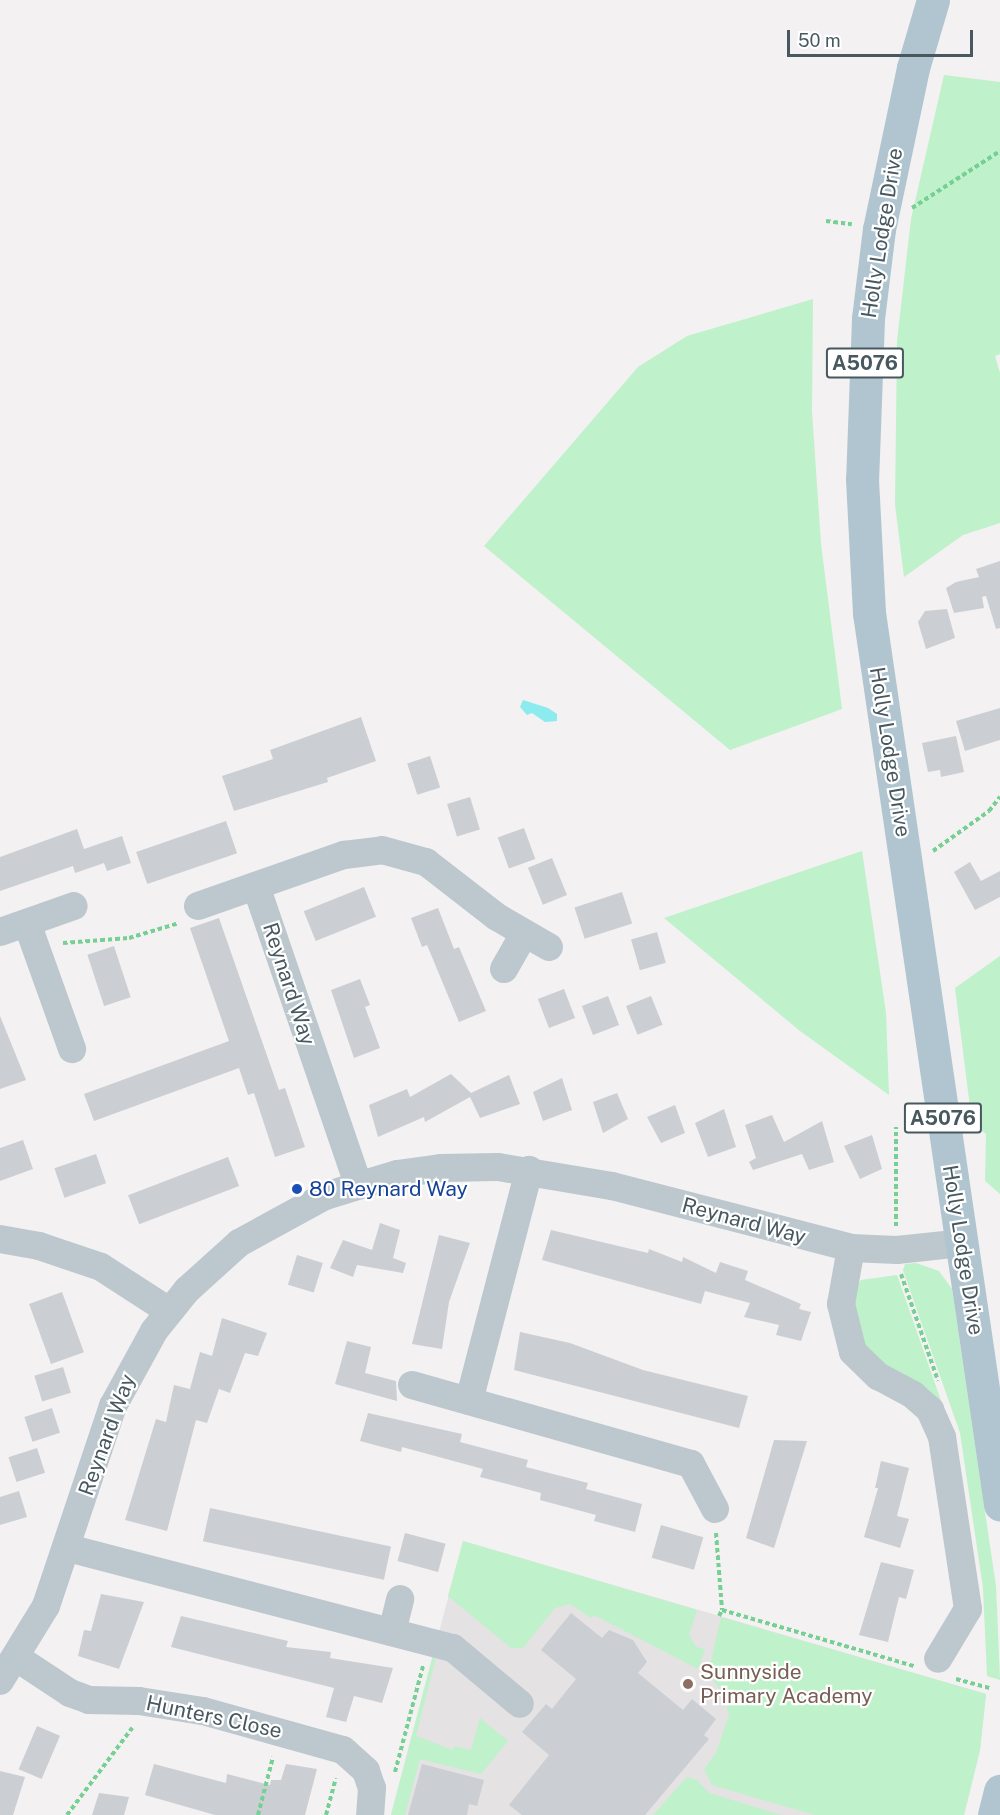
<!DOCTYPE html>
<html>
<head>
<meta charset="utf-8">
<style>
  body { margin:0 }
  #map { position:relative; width:1000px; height:1815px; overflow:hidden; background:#f3f1f1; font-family:"Public Sans",sans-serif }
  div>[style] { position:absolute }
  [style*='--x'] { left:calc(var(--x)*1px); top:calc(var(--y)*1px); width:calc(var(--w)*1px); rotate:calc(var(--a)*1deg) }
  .education>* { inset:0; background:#e4e2e3 }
  .green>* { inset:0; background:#bff1ca }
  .water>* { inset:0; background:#8bebef }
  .building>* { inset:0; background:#cbcfd3; transform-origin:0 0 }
  .path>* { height:4px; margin-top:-2px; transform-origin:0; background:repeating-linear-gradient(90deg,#76d094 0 4.5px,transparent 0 7.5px) }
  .minor>* { height:28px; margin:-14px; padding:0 14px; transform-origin:14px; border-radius:14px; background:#bcc8ce }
  .major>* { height:33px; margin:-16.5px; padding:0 16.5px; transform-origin:16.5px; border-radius:16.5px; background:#b0c5d0 }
  .dots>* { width:16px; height:16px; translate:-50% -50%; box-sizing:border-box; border:3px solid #fff; border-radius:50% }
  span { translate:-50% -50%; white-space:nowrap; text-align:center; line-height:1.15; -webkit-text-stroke:4.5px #fff; paint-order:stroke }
  .shield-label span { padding:2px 4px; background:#fff; border:2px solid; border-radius:4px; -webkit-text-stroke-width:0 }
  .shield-label { font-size:20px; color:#48585f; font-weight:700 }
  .street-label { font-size:21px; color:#48585f }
  .transit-label { font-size:21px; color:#164399 }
  .left { translate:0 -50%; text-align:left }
  .education-label { font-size:21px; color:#785e54 }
  .scale { position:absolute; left:787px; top:30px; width:186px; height:27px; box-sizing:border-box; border:3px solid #48585f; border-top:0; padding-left:8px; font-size:18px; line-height:21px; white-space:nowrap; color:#48585f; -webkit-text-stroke:4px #fff; paint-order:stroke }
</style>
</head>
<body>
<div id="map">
  <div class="education">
    <div style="clip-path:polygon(463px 1541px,986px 1694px,980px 1750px,964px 1815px,391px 1815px)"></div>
  </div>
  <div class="green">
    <div style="clip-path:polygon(944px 75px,1000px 82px,1000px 354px,995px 356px,1000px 373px,1000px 523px,963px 535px,904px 577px,895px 504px,897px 341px,911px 219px)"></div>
    <div style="clip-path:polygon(813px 299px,812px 411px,821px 544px,842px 709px,730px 750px,484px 546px,638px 367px,687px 336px)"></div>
    <div style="clip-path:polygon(862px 851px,886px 1013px,889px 1095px,800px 1031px,664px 918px)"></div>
    <div style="clip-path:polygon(1000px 956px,1000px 1194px,985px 1181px,986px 1134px,972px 1123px,955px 988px)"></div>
    <div style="clip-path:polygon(916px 1263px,939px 1271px,952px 1289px,996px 1586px,1000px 1680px,987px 1676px,983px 1588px,960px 1433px,903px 1270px,905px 1264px)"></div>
    <div style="clip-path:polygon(897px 1275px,946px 1415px,863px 1348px,853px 1292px,861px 1280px)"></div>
    <div style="clip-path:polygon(463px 1541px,697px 1610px,689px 1635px,696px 1647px,705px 1649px,698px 1669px,594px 1615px,591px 1618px,570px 1604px,555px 1608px,523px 1648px,511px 1648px,448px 1596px)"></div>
    <div style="clip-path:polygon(721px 1617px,986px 1694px,980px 1750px,964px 1815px,815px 1815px,712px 1785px,704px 1769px,716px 1753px,729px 1715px,724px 1694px,708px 1674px)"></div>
    <div style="clip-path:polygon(434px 1651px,436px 1657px,416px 1736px,453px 1750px,455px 1746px,471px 1750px,480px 1718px,508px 1741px,481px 1774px,420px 1759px,405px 1815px,391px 1815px)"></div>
    <div style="clip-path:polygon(687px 1777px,697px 1780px,709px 1793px,781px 1815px,653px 1815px)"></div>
  </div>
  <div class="water">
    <div style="clip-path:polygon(523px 700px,548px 708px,557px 714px,557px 721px,545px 722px,532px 713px,527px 715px,520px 707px)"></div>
  </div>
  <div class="building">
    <div style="clip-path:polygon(1000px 561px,1000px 628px,996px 629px,986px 596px,982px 597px,984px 608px,954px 613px,946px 588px,956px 582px,979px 577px,976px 569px)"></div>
    <div style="clip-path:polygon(947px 609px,955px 638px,926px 649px,918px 622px,925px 611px)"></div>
    <div style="clip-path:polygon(1000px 708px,1000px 740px,965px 751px,956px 721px)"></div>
    <div style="clip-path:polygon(361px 717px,376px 761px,327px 778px,328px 782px,234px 811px,222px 776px,273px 759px,270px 750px)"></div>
    <div style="clip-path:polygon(956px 736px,964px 772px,941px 777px,940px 770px,928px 772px,922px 743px)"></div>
    <div style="left:430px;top:756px;width:33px;height:24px;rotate:72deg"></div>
    <div style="left:470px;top:797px;width:34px;height:24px;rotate:73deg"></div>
    <div style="left:226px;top:821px;width:34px;height:95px;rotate:71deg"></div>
    <div style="left:524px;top:828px;width:33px;height:28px;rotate:70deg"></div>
    <div style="clip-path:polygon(77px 829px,84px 849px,122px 836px,131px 863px,107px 871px,104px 863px,75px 873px,73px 866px,0 891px,0 857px)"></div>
    <div style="left:552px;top:858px;width:40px;height:26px;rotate:68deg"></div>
    <div style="clip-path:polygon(970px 862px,981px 881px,1000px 871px,1000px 897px,975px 910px,954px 872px)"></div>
    <div style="left:364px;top:887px;width:32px;height:65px;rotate:68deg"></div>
    <div style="left:622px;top:892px;width:33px;height:50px;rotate:72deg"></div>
    <div style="clip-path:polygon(438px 908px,454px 949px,459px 947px,486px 1011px,459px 1022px,427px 945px,422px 947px,411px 918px)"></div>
    <div style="clip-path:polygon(219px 918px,279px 1090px,285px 1088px,305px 1147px,275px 1157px,254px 1093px,248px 1095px,239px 1068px,94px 1121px,84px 1094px,229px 1041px,190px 928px)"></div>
    <div style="left:657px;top:932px;width:32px;height:27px;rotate:74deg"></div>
    <div style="left:114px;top:946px;width:54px;height:28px;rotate:72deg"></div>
    <div style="clip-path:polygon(360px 979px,370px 1005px,365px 1007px,380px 1048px,354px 1058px,331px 990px)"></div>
    <div style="left:564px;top:989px;width:31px;height:28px;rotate:69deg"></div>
    <div style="left:608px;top:996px;width:31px;height:28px;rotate:69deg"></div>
    <div style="left:651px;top:996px;width:31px;height:27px;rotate:68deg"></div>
    <div style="clip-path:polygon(0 1016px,26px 1080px,0 1089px)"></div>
    <div style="clip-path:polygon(451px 1074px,471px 1093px,509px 1075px,520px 1104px,480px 1118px,470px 1097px,425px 1122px,424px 1117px,378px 1137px,369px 1105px,407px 1089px,410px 1097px)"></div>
    <div style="clip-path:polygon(562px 1078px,572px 1110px,543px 1121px,533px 1092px)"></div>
    <div style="clip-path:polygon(617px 1093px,628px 1119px,603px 1133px,593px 1102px)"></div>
    <div style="clip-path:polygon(675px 1105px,685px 1133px,661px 1143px,647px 1117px)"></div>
    <div style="clip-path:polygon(724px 1109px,736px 1147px,708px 1157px,695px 1123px)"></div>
    <div style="clip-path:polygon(772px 1115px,784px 1142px,822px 1121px,834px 1162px,809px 1170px,802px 1154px,753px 1170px,749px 1162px,756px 1158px,745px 1125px)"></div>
    <div style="clip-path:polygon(872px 1135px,882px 1169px,860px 1179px,844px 1146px)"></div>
    <div style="clip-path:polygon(23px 1140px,33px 1169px,0 1181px,0 1148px)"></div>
    <div style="left:96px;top:1154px;width:31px;height:44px;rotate:71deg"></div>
    <div style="left:228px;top:1157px;width:31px;height:107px;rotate:69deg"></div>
    <div style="clip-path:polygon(380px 1223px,400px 1230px,393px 1258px,406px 1263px,403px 1273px,357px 1265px,353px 1277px,330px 1268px,343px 1240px,372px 1250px)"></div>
    <div style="clip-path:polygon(551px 1230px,648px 1253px,649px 1249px,682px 1262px,683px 1257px,716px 1273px,720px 1262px,748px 1271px,745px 1280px,801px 1304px,799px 1309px,811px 1312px,801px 1341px,776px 1335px,779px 1325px,744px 1317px,750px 1303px,705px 1291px,701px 1304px,542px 1260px)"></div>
    <div style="clip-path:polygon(439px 1235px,470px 1243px,449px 1302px,442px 1349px,412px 1344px)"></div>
    <div style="left:297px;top:1255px;width:27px;height:31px;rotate:17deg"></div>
    <div style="left:62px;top:1292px;width:64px;height:35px;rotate:70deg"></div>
    <div style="clip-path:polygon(222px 1318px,267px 1333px,258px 1356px,245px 1353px,230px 1393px,219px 1389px,207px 1423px,196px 1420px,167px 1531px,125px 1520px,156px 1419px,166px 1422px,174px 1385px,190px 1389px,200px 1352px,212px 1356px)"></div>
    <div style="clip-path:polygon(520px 1332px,570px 1343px,643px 1370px,748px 1396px,739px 1428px,514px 1370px)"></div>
    <div style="clip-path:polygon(347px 1341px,371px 1347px,365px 1373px,396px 1381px,397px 1401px,335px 1384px)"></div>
    <div style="left:63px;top:1367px;width:27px;height:30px;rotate:73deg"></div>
    <div style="left:52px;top:1408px;width:26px;height:29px;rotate:72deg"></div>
    <div style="clip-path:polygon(368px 1413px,462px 1434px,460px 1442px,528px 1460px,526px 1467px,588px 1483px,586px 1489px,642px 1504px,635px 1532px,594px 1521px,596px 1515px,540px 1500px,541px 1493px,480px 1477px,483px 1469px,402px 1447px,401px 1452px,360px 1441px)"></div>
    <div style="clip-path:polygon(774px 1440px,807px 1441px,774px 1548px,746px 1538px)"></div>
    <div style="left:37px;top:1448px;width:26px;height:30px;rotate:72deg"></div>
    <div style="clip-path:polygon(881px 1461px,909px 1468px,897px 1516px,909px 1519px,900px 1548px,864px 1537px,878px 1488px,875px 1488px)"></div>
    <div style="clip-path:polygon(19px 1491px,27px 1517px,0 1525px,0 1497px)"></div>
    <div style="left:210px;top:1508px;width:185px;height:34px;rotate:12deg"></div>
    <div style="left:661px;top:1525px;width:44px;height:34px;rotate:16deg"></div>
    <div style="left:405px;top:1533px;width:42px;height:29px;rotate:15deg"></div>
    <div style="clip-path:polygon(881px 1562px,914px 1570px,906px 1599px,899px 1597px,888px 1642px,859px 1635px)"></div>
    <div style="clip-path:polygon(101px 1594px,144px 1602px,119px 1669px,78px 1656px,84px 1630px,91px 1631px)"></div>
    <div style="clip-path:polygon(571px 1613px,602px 1638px,609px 1630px,633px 1640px,647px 1662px,638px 1673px,683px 1710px,692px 1699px,716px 1719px,704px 1735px,709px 1739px,645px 1815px,522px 1815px,509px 1805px,549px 1755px,522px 1732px,546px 1704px,552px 1709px,576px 1679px,541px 1650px)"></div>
    <div style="clip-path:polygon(181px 1616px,288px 1641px,286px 1647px,331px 1652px,330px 1658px,393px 1668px,382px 1703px,354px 1696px,346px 1722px,326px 1717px,334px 1688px,171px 1647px)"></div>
    <div style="left:37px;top:1726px;width:25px;height:47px;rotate:23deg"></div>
    <div style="clip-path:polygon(154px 1764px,226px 1783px,227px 1774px,270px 1785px,271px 1780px,281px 1780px,286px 1764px,317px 1769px,305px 1815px,215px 1815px,145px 1795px)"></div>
    <div style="clip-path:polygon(422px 1764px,484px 1780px,477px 1806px,469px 1804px,467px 1815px,408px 1815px)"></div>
    <div style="clip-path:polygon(0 1771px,25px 1777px,13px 1815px,0 1815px)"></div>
    <div style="clip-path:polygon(99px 1793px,129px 1797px,124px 1815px,92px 1815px)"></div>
  </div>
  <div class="path">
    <div style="--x:912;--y:208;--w:105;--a:-32.9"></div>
    <div style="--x:826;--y:221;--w:26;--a:7"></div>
    <div style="--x:933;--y:851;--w:69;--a:-35.5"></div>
    <div style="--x:989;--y:811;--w:18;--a:-52"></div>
    <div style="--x:63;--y:943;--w:66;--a:-4.3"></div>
    <div style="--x:129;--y:938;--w:52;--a:-16.7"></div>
    <div style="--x:896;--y:1226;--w:99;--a:-90"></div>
    <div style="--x:901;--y:1274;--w:113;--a:70.9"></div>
    <div style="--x:716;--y:1533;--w:77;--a:85.5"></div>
    <div style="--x:722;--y:1610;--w:200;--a:16.3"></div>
    <div style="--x:719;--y:1616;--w:7;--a:-63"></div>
    <div style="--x:956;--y:1679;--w:35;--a:15"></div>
    <div style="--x:395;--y:1772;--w:110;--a:-75.2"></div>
    <div style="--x:67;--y:1815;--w:109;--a:-53.2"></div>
    <div style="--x:258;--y:1815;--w:60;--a:-75.5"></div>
    <div style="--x:326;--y:1815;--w:38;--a:-75"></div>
  </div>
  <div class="minor">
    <div style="--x:256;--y:886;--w:315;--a:71.1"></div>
    <div style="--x:198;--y:906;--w:155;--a:-19.3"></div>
    <div style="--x:344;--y:855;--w:38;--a:-7"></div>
    <div style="--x:382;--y:850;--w:46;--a:15.3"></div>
    <div style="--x:426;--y:862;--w:90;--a:37.8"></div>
    <div style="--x:497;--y:917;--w:60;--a:30"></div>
    <div style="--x:27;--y:923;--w:134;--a:70.3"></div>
    <div style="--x:0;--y:932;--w:78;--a:-19.4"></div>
    <div style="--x:504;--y:969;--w:40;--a:-60.3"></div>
    <div style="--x:0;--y:1239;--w:40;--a:10"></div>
    <div style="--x:39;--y:1246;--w:65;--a:18.7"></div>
    <div style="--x:101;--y:1267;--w:81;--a:32.9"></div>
    <div style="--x:851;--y:1248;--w:57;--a:100.1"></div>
    <div style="--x:841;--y:1304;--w:49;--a:76"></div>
    <div style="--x:853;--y:1352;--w:35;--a:44"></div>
    <div style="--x:878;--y:1376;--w:40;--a:28"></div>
    <div style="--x:913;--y:1395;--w:23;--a:41"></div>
    <div style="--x:930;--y:1410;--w:30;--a:66"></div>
    <div style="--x:942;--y:1437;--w:174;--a:81.4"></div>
    <div style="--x:968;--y:1609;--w:58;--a:121"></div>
    <div style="--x:412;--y:1385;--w:290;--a:15.8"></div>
    <div style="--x:691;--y:1464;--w:51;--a:61.9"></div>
    <div style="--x:469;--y:1401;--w:239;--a:-75.4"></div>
    <div style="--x:68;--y:1548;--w:398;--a:14.6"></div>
    <div style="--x:453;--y:1648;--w:87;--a:39.9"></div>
    <div style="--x:392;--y:1632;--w:34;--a:-76"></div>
    <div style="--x:17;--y:1658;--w:64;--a:33.4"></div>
    <div style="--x:70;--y:1693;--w:20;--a:20"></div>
    <div style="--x:89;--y:1700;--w:50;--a:1.1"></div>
    <div style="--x:139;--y:1701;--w:65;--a:8.9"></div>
    <div style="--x:203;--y:1711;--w:145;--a:15.6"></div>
    <div style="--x:343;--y:1750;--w:31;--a:42"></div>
    <div style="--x:366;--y:1771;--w:18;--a:71"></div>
    <div style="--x:372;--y:1788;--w:27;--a:94"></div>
    <div style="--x:0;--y:1681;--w:88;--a:-58.5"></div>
    <div style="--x:46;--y:1606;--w:211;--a:-71.5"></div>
    <div style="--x:113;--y:1406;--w:85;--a:-61.3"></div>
    <div style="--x:154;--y:1331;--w:53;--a:-51.2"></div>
    <div style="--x:187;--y:1290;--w:70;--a:-42.1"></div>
    <div style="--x:239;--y:1243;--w:98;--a:-28.7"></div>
    <div style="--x:325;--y:1196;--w:75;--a:-17"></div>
    <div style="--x:397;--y:1174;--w:44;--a:-7.8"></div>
    <div style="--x:441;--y:1168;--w:57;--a:-1"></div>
    <div style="--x:498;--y:1167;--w:116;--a:9.5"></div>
    <div style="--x:612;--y:1186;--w:247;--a:14.5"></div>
    <div style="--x:851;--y:1248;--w:46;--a:2.5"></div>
    <div style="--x:897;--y:1250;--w:65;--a:-6.1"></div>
  </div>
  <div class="major">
    <div style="--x:933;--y:0;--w:71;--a:106.4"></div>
    <div style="--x:913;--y:68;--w:165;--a:101.9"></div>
    <div style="--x:879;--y:229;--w:91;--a:97"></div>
    <div style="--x:868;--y:319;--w:160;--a:92.1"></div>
    <div style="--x:862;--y:479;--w:134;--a:87"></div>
    <div style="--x:869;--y:613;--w:901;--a:81.64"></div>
    <div style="--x:994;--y:1815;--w:25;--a:-76"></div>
  </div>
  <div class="dots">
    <div style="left:297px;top:1189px;background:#1a4fb4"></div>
    <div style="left:688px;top:1684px;background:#8d6e63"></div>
  </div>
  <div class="shield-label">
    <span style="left:865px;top:363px">A5076</span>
    <span style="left:943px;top:1118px">A5076</span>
  </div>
  <div class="street-label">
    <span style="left:882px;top:233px;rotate:-81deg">Holly Lodge Drive</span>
    <span style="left:890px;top:752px;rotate:81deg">Holly Lodge Drive</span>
    <span style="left:289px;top:984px;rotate:72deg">Reynard Way</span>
    <span style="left:744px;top:1221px;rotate:15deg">Reynard Way</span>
    <span style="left:963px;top:1250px;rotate:81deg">Holly Lodge Drive</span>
    <span style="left:107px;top:1435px;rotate:-70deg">Reynard Way</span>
    <span style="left:214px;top:1717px;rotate:12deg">Hunters Close</span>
  </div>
  <div class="transit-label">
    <span class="left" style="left:309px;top:1189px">80 Reynard Way</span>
  </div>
  <div class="education-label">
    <span class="left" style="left:700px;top:1684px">Sunnyside<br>Primary Academy</span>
  </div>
  <div class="scale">50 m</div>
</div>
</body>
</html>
